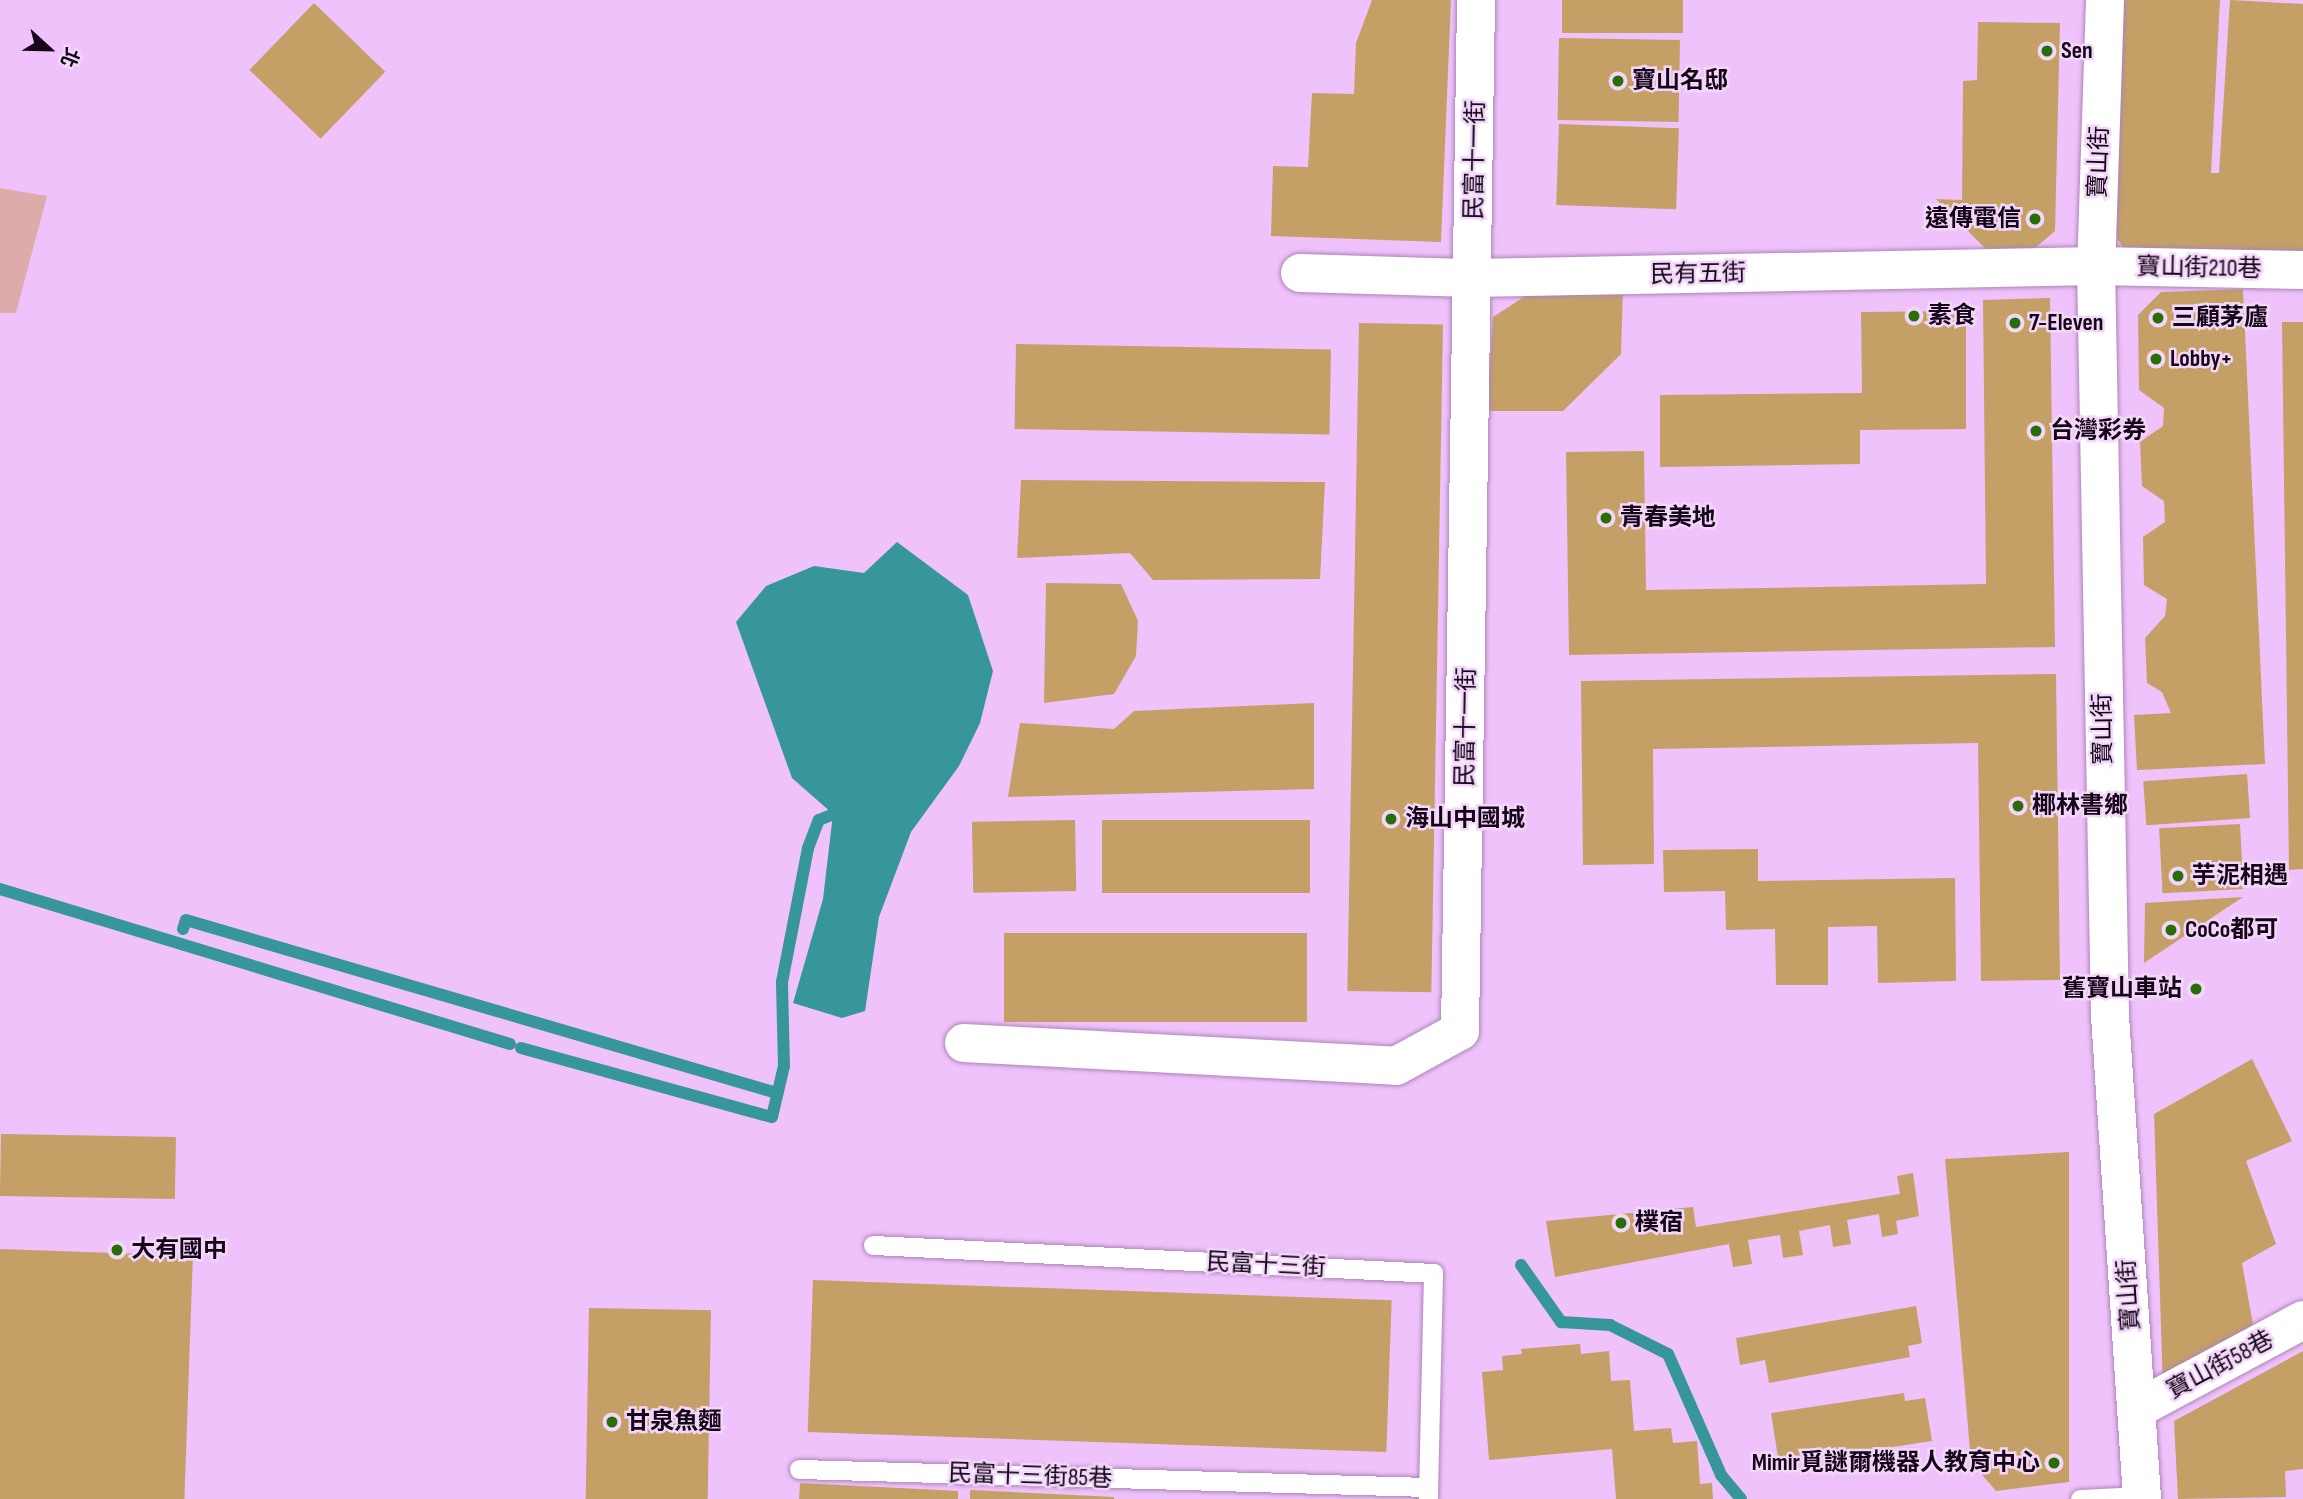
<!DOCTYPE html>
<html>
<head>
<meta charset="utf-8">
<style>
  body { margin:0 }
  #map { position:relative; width:2303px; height:1499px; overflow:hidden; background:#efc2fb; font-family:"Sofia Sans Condensed","Noto Sans TC",sans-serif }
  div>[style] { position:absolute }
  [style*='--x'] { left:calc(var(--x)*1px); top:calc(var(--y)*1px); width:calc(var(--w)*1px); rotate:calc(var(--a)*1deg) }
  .green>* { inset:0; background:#deabab }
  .water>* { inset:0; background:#37969a }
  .stream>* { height:12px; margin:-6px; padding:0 6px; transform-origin:6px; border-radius:6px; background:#37969a }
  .building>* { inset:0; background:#c4a066; transform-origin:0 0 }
  .roads { filter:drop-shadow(0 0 2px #ae84ba) drop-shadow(0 0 2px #ae84ba) }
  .lane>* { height:19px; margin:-9.5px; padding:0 9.5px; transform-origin:9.5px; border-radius:9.5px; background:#fff }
  .street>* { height:38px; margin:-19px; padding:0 19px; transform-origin:19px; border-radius:19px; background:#fff }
  .dots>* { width:19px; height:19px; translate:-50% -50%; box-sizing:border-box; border:4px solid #f2d7f9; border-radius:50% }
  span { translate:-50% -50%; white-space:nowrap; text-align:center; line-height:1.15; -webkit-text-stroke:5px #f2d7f9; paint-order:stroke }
  .poi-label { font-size:24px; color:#150619; font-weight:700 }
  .left { translate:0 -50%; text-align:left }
  .right { translate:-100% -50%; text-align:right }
  .street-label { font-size:24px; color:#150619 }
  .north { position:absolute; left:14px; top:14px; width:70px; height:70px; -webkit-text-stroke:5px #f2d7f9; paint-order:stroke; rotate:112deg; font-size:19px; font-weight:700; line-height:28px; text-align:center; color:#150619 }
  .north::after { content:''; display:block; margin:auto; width:24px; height:32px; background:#150619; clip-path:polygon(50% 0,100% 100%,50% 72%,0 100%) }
</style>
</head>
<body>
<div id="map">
  <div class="green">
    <div style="clip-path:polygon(0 188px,47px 196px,16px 313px,0 313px)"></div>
  </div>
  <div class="water">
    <div style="clip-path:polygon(897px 542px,968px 595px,993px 671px,980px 723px,959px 766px,911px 832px,879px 917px,865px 1011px,842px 1018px,793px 1003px,823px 899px,833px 814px,792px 778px,736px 622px,766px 586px,814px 566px,864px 573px)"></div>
  </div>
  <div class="stream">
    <div style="--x:0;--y:889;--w:533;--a:16.91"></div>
    <div style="--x:183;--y:929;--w:9;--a:-72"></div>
    <div style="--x:186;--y:920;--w:616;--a:16.32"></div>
    <div style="--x:521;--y:1048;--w:260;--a:15.4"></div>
    <div style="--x:772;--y:1117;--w:52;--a:-76.8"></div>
    <div style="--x:784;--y:1066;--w:84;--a:-91.4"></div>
    <div style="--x:782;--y:982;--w:136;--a:-79"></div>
    <div style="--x:808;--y:848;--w:30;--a:-69"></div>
    <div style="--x:819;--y:820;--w:16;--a:-22"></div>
    <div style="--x:1521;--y:1265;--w:70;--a:54.9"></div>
    <div style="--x:1561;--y:1322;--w:49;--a:3.5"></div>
    <div style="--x:1610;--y:1325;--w:65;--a:26.6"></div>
    <div style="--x:1668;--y:1354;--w:132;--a:66.3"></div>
    <div style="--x:1721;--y:1475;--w:31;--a:50"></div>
  </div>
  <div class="building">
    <div style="clip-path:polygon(1372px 0,1451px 0,1441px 242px,1271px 236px,1273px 166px,1308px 167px,1312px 93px,1354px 94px,1356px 43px)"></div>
    <div style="left:1562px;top:0;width:121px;height:33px"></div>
    <div style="clip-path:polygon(2121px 0,2220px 0,2211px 173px,2219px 173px,2230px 0,2303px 4px,2303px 258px,2128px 255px,2113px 232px)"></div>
    <div style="left:314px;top:3px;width:99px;height:93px;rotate:44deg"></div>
    <div style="clip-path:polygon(1978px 22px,2060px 23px,2055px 231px,2035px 248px,1986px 249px,1936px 199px,1962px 200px,1963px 81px,1977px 80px)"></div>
    <div style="left:1559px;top:38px;width:121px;height:82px;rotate:1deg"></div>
    <div style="left:1559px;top:124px;width:120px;height:81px;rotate:2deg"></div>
    <div style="clip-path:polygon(1538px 288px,1623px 289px,1621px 354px,1563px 411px,1487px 411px,1493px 317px)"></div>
    <div style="clip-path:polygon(2243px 289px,2265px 764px,2137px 770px,2134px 715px,2171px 713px,2162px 692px,2147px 683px,2145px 638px,2165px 616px,2167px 599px,2144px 585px,2143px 537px,2165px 522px,2164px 501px,2142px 486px,2140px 442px,2163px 426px,2164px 408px,2139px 390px,2138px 315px,2161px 292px)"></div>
    <div style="clip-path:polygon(2050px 298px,2055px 647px,1569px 655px,1566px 452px,1644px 451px,1646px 590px,1986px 584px,1983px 300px)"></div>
    <div style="clip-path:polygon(1966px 311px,1966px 429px,1860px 430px,1860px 464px,1660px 467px,1660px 395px,1862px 393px,1861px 312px)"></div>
    <div style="clip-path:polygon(2282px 322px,2303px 322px,2303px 869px,2289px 870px)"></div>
    <div style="left:1359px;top:323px;width:84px;height:668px;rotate:1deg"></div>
    <div style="left:1016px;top:344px;width:315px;height:85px;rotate:1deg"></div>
    <div style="clip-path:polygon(1021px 480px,1325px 482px,1320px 579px,1153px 580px,1130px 553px,1017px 558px)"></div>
    <div style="clip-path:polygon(1046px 583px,1121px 584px,1138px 621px,1136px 656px,1114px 694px,1044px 703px)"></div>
    <div style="clip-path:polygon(2056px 674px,2060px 980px,1981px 981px,1978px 743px,1653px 749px,1654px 864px,1583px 865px,1581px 681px)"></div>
    <div style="clip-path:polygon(1314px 703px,1314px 789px,1008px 797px,1020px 723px,1114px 729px,1134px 711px)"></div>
    <div style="left:2247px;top:774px;width:44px;height:104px;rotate:86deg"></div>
    <div style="left:1075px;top:820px;width:71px;height:103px;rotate:89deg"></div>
    <div style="left:1102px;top:820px;width:208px;height:73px"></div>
    <div style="left:2240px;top:824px;width:65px;height:81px;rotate:87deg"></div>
    <div style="clip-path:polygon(1758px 849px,1758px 881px,1955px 878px,1956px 981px,1878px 983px,1877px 926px,1828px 927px,1828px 985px,1776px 985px,1775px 929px,1726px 930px,1725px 891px,1664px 892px,1663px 850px)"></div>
    <div style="clip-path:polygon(2243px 897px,2144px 963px,2145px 903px)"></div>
    <div style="left:1307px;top:933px;width:89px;height:303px;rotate:90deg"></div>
    <div style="clip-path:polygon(2252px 1059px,2292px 1141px,2246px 1161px,2276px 1244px,2242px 1263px,2255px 1336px,2163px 1388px,2154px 1114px)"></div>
    <div style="left:1px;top:1134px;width:175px;height:62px;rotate:1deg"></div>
    <div style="clip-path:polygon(2069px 1152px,2069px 1482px,1996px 1491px,1971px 1462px,1945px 1159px)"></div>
    <div style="clip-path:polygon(1913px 1173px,1919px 1216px,1896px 1221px,1898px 1234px,1882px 1237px,1879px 1214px,1847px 1220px,1851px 1244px,1833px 1247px,1830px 1225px,1799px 1231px,1803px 1255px,1783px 1258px,1780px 1235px,1748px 1240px,1752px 1264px,1733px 1267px,1729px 1244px,1555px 1277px,1546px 1221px,1693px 1207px,1696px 1227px,1900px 1194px,1897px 1176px)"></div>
    <div style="left:0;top:1249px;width:193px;height:250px;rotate:2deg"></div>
    <div style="left:813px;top:1280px;width:579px;height:152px;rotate:2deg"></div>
    <div style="clip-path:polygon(1916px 1306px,1922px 1343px,1908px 1346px,1910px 1357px,1769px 1383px,1765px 1360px,1740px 1365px,1736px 1338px)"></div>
    <div style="left:589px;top:1308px;width:122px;height:191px;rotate:1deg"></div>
    <div style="clip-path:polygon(1580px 1344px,1581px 1354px,1609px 1351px,1611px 1381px,1630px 1380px,1634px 1431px,1671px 1428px,1673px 1443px,1697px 1441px,1700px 1484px,1712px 1483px,1713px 1499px,1616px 1499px,1612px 1449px,1489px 1460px,1482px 1372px,1503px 1370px,1502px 1356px,1522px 1354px,1521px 1349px)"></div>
    <div style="clip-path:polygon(2303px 1351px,2303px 1469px,2285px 1471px,2286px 1497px,2178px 1499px,2174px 1421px)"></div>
    <div style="clip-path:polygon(1904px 1393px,1905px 1401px,1925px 1398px,1932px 1441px,1779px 1464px,1771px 1413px)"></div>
    <div style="clip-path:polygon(800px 1483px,958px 1491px,958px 1499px,799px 1499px)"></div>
    <div style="clip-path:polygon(970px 1490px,1114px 1497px,1114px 1499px,970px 1499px)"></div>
  </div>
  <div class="roads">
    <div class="lane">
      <div style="--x:873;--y:1245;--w:561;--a:2.86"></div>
      <div style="--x:1433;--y:1273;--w:226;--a:91.3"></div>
      <div style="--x:799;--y:1469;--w:629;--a:1.64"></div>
      <div style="--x:2080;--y:1499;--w:61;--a:-2.8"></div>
    </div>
    <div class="street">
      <div style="--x:2105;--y:0;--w:266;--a:91.9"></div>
      <div style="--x:2096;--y:266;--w:750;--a:88.93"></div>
      <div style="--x:2110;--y:1016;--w:484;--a:86.2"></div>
      <div style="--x:1300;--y:273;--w:173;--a:1.7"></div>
      <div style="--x:1473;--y:278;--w:623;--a:-1.1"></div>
      <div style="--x:2096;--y:266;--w:207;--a:1.1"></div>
      <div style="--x:964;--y:1043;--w:433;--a:3"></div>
      <div style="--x:1396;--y:1066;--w:73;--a:-28.7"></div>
      <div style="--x:1460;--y:1031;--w:1031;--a:-89.11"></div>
      <div style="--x:2137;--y:1409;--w:188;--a:-28.2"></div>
    </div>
  </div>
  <div class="dots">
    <div style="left:2047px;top:51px;background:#286d08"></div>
    <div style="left:1618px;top:81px;background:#286d08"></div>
    <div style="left:2035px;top:219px;background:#286d08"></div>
    <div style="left:1914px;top:316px;background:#286d08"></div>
    <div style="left:2158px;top:318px;background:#286d08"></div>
    <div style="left:2015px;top:323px;background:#286d08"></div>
    <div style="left:2156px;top:359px;background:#286d08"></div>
    <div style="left:2036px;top:431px;background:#286d08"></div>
    <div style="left:1606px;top:518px;background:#286d08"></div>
    <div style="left:2018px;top:806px;background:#286d08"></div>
    <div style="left:1391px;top:819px;background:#286d08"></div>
    <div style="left:2178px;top:876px;background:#286d08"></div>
    <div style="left:2171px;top:930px;background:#286d08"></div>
    <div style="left:2196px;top:989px;background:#286d08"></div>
    <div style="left:1621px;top:1223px;background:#286d08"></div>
    <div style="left:117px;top:1250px;background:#286d08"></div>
    <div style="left:612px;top:1422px;background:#286d08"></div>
    <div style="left:2054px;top:1463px;background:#286d08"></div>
  </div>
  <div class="poi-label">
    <span class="left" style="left:2061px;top:51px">Sen</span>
    <span class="left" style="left:1632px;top:81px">寶山名邸</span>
    <span class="right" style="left:2021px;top:219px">遠傳電信</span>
    <span class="left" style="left:1928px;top:316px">素食</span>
    <span class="left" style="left:2172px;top:318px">三顧茅廬</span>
    <span class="left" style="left:2029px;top:323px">7-Eleven</span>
    <span class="left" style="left:2170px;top:359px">Lobby+</span>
    <span class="left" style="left:2050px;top:431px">台灣彩券</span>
    <span class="left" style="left:1620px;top:518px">青春美地</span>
    <span class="left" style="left:2032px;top:806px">椰林書鄉</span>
    <span class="left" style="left:1405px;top:819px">海山中國城</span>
    <span class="left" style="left:2192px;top:876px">芋泥相遇</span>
    <span class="left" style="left:2185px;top:930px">CoCo都可</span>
    <span class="right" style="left:2182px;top:989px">舊寶山車站</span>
    <span class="left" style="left:1635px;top:1223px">樸宿</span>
    <span class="left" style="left:131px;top:1250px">大有國中</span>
    <span class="left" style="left:626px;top:1422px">甘泉魚麵</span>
    <span class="right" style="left:2040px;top:1463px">Mimir覓謎爾機器人教育中心</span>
  </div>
  <div class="street-label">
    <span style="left:1475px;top:160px;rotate:-89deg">民富十一街</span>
    <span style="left:2099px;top:162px;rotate:-88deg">寶山街</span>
    <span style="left:2199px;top:268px;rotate:1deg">寶山街210巷</span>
    <span style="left:1698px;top:274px;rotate:-1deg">民有五街</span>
    <span style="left:1466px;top:727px;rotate:-89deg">民富十一街</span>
    <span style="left:2103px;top:729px;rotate:-91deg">寶山街</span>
    <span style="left:1266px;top:1265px;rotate:3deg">民富十三街</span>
    <span style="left:2129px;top:1295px;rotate:-94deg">寶山街</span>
    <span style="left:2220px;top:1365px;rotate:-28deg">寶山街58巷</span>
    <span style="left:1030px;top:1476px;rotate:2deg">民富十三街85巷</span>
  </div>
  <div class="north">北</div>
</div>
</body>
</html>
